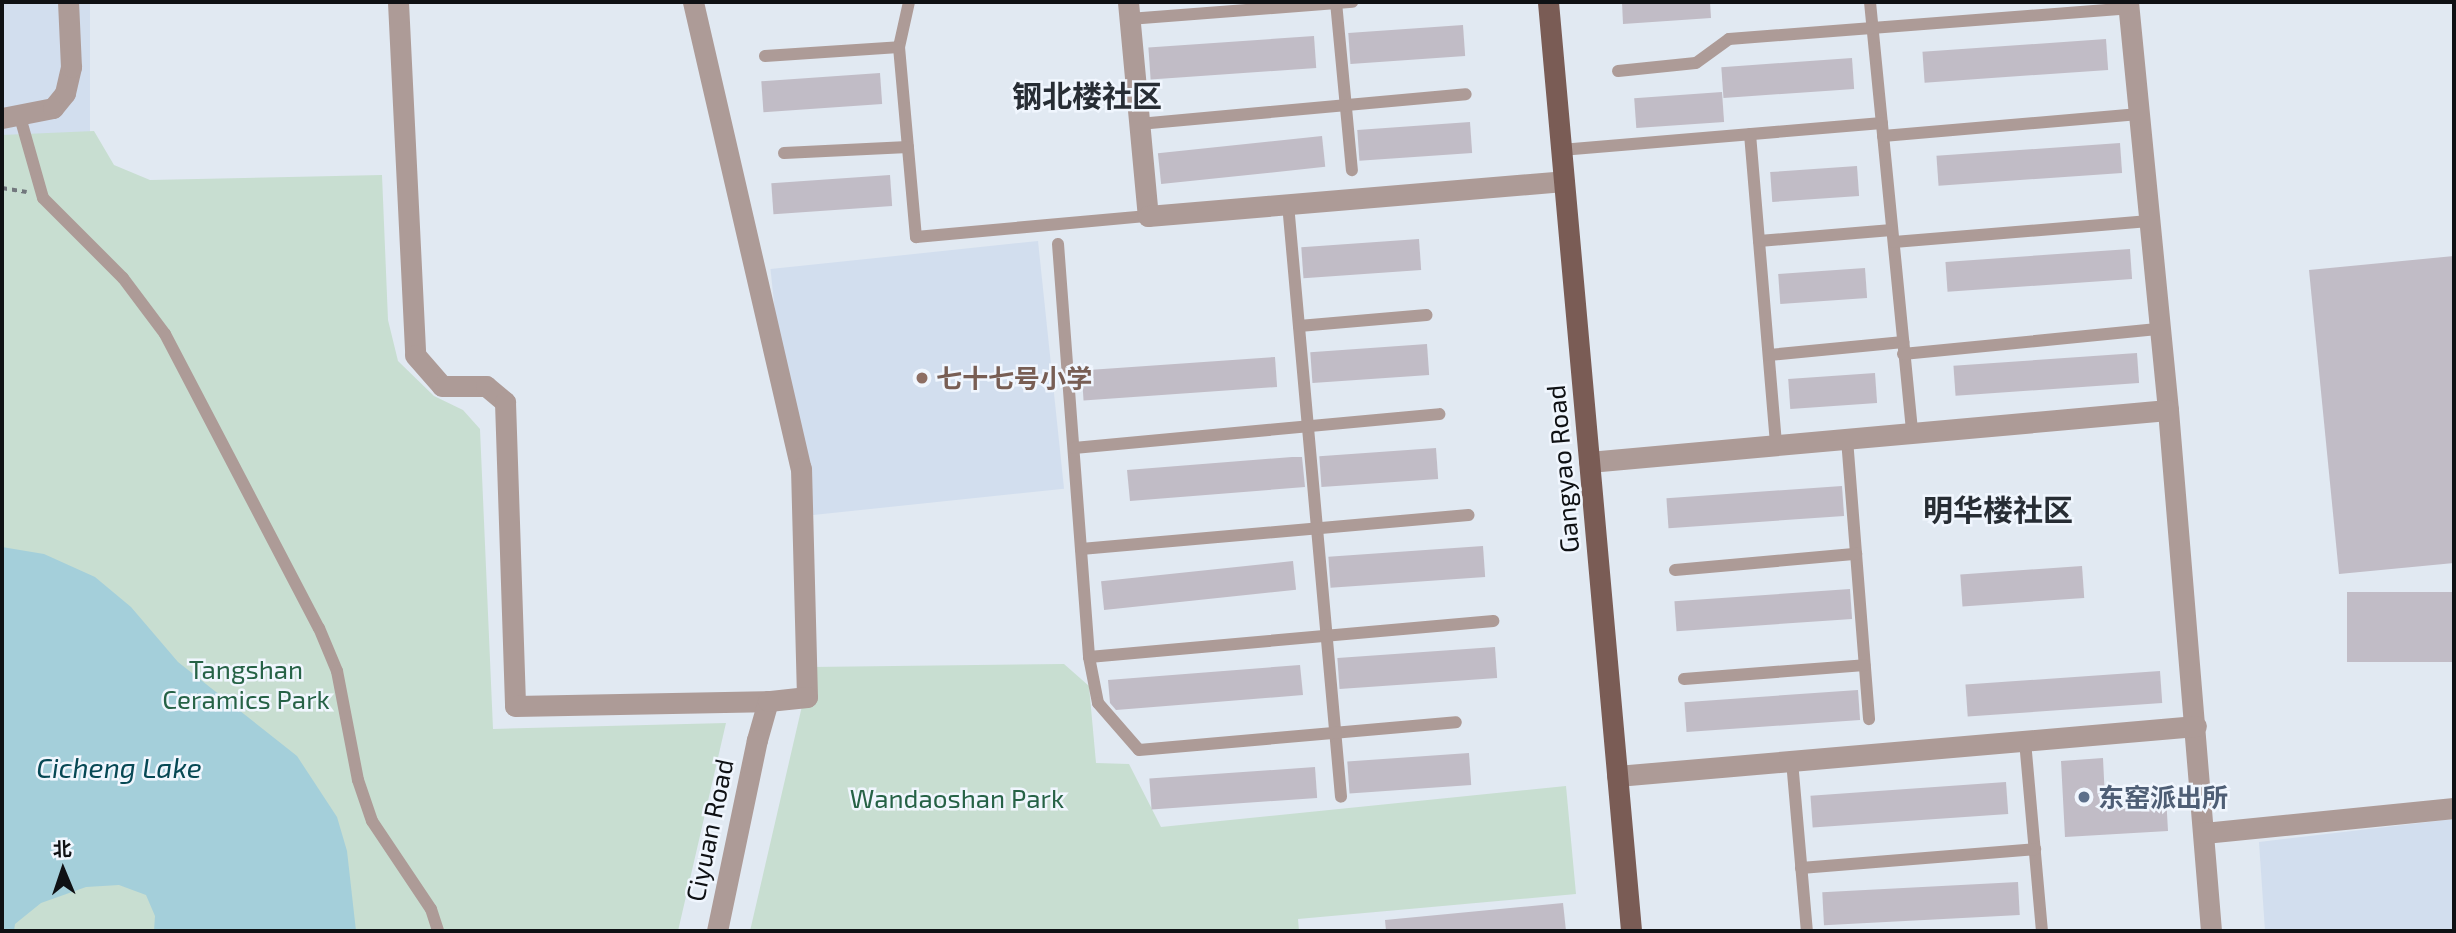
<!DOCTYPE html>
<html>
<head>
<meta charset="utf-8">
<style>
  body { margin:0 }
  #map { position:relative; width:2456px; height:933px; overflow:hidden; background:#e1e9f2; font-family:"Exo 2","Noto Sans SC",sans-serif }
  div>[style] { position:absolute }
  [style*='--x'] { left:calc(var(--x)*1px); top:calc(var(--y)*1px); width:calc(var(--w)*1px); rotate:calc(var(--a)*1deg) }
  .built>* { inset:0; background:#d2deee; transform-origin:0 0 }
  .green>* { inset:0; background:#c8ded1 }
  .water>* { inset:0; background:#a4cfda }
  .building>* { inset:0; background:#c1bcc6; transform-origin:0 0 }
  .path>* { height:3.5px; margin-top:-1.75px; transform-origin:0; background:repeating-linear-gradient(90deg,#72777d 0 5px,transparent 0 10px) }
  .service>* { height:12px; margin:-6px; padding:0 6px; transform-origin:6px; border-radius:6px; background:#ad9b97 }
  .minor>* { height:21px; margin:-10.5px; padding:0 10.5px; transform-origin:10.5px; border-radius:10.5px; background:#ad9b97 }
  .tertiary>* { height:21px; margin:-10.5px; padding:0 10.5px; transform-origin:10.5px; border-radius:10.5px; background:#ad9b97 }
  .primary>* { height:21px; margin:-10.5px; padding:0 10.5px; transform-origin:10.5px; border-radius:10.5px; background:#7a5c55 }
  .dots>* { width:19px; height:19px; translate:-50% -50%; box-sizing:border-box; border:4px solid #f0f6fe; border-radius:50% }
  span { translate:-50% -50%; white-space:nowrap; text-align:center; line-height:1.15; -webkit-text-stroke:5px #f0f6fe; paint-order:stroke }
  .education-label { font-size:26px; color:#785e54; font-weight:700 }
  .left { translate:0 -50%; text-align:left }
  .street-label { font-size:26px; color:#0f1114 }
  .park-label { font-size:26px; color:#266246 }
  .service-label { font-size:26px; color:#4e5e75; font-weight:700 }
  .water-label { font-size:28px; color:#064854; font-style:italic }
  .quarter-label { font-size:30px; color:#272d34; font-weight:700 }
  .frame { position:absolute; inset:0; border:4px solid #0f1114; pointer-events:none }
  .north { position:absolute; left:28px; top:835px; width:70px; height:70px; -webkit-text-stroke:5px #f0f6fe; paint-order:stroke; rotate:358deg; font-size:19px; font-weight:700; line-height:28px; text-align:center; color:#0f1114 }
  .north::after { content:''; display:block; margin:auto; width:24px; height:32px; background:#0f1114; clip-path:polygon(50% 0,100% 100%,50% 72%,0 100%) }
</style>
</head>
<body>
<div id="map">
  <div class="built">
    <div style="left:2px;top:2px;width:88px;height:133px"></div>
    <div style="left:1038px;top:241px;width:249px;height:269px;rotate:84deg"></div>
    <div style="clip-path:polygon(2454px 819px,2454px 931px,2265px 931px,2259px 842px)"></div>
  </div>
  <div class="green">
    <div style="clip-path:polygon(94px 131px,114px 165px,150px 180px,382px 175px,388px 320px,398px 361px,434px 396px,463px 410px,480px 429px,493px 729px,726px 723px,678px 931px,2px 931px,2px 135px)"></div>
    <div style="clip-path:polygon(1064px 664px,1089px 686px,1096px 763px,1129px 764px,1161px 827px,1566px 786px,1576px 894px,1298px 919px,1299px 931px,750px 931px,811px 667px)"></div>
  </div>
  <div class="water">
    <div style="clip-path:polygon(2px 547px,44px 554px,95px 577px,131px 607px,178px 662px,297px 756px,337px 817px,347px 851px,356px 931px,154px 931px,155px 916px,146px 895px,119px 885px,86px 887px,41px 903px,15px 924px,14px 931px,2px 931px)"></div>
  </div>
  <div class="building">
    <div style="clip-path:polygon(1622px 2px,1710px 2px,1711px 18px,1623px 24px)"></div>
    <div style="left:1463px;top:25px;width:31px;height:115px;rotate:86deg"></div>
    <div style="left:1314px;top:36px;width:32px;height:166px;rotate:86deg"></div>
    <div style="left:2106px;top:39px;width:31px;height:184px;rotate:86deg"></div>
    <div style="left:1852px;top:58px;width:31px;height:131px;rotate:86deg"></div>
    <div style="left:880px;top:73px;width:31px;height:119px;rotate:86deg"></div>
    <div style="left:1722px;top:92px;width:30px;height:88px;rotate:86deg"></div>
    <div style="left:1470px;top:122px;width:31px;height:113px;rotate:86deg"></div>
    <div style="left:1322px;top:136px;width:31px;height:165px;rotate:84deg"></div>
    <div style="left:2120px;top:143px;width:30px;height:184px;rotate:86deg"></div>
    <div style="left:1857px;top:166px;width:30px;height:87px;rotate:86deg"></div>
    <div style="left:890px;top:175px;width:31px;height:119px;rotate:86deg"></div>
    <div style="left:1419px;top:239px;width:31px;height:118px;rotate:86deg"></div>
    <div style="left:2130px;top:249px;width:30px;height:185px;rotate:86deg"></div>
    <div style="clip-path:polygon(2454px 256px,2454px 563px,2339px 574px,2309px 270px)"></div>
    <div style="left:1865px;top:268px;width:30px;height:87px;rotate:86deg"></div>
    <div style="left:1427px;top:344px;width:31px;height:117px;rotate:86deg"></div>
    <div style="left:2137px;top:353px;width:30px;height:184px;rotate:86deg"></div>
    <div style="left:1275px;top:357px;width:30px;height:194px;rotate:86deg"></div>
    <div style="left:1875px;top:373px;width:30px;height:87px;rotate:86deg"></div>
    <div style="left:1436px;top:448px;width:31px;height:117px;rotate:86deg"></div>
    <div style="clip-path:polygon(1292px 457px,1302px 457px,1305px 487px,1130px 501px,1127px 470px)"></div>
    <div style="left:1842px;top:486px;width:30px;height:176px;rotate:86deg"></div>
    <div style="left:1483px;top:546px;width:31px;height:155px;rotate:86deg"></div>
    <div style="left:1293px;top:561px;width:29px;height:193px;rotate:84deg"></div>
    <div style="left:2082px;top:566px;width:32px;height:122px;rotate:86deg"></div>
    <div style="left:1850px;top:589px;width:30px;height:176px;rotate:86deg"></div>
    <div style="left:2454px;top:592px;width:70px;height:107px;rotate:90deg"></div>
    <div style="left:1495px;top:647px;width:31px;height:158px;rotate:86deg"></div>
    <div style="clip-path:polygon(1300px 665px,1303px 695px,1116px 710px,1110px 703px,1108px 680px)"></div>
    <div style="left:2160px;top:671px;width:32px;height:195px;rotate:86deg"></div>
    <div style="left:1858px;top:690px;width:30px;height:174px;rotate:86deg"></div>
    <div style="left:1469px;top:753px;width:32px;height:122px;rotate:86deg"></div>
    <div style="clip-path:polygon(2103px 758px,2105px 799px,2166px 795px,2168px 831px,2065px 837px,2061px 761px)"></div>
    <div style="left:1315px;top:767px;width:31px;height:166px;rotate:86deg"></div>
    <div style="left:2006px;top:782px;width:32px;height:196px;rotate:86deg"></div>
    <div style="left:2018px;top:882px;width:33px;height:196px;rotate:87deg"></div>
    <div style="clip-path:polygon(1563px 903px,1566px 931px,1386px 931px,1385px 920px)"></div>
  </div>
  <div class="path">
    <div style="--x:2;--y:188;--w:25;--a:9"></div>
  </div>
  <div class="service">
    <div style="--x:909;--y:2;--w:46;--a:102.5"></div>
    <div style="--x:899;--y:47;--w:191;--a:84.9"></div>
    <div style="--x:916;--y:237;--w:233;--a:-5.2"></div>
    <div style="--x:1336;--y:2;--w:169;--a:84.6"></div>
    <div style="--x:1870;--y:2;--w:433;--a:84.4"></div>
    <div style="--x:1129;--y:19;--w:224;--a:-4.4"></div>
    <div style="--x:765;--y:56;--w:134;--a:-3.8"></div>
    <div style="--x:1618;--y:71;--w:78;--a:-5.9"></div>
    <div style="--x:1696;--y:63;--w:41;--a:-36"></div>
    <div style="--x:1729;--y:39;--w:401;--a:-4.4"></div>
    <div style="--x:20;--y:117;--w:84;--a:74.1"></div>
    <div style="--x:43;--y:198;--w:113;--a:45"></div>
    <div style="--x:123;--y:278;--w:70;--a:53.1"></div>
    <div style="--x:165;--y:334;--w:332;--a:62.4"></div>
    <div style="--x:319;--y:628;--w:47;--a:67.3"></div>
    <div style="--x:337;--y:671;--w:111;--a:79.1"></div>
    <div style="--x:358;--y:780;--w:43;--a:71.1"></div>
    <div style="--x:372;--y:821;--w:106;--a:56.2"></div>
    <div style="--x:431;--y:909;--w:23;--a:72"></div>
    <div style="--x:1139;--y:124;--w:328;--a:-5.2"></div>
    <div style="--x:1750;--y:134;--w:312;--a:85.2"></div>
    <div style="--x:1883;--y:136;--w:257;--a:-4.9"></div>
    <div style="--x:1561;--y:150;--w:322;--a:-4.8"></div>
    <div style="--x:784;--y:153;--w:124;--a:-2.8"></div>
    <div style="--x:1288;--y:204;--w:595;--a:84.89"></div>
    <div style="--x:1759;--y:241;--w:133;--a:-4.7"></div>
    <div style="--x:1894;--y:242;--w:256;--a:-4.7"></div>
    <div style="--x:1058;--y:244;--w:414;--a:85.7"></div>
    <div style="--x:1089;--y:657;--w:47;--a:78.9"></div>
    <div style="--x:1098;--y:703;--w:62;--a:48.9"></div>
    <div style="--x:1139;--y:750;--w:318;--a:-5"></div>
    <div style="--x:1299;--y:326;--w:128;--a:-4.9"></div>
    <div style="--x:1903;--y:354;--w:258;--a:-5.6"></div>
    <div style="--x:1769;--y:355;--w:135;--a:-5.5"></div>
    <div style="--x:1847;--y:439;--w:281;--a:85.5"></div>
    <div style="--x:1074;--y:448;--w:367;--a:-5.3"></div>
    <div style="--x:1081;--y:549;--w:389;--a:-5"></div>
    <div style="--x:1675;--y:570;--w:182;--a:-5.1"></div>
    <div style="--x:1089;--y:657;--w:406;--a:-5.1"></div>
    <div style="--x:1684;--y:679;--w:181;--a:-4.4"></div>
    <div style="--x:2025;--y:741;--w:191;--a:84.9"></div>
    <div style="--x:1792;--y:761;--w:171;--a:85"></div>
    <div style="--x:1801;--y:868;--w:235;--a:-4.6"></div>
  </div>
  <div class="minor">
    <div style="--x:398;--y:2;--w:353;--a:87.2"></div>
    <div style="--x:415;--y:355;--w:41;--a:48.9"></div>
    <div style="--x:442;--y:386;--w:44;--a:0"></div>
    <div style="--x:486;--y:386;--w:25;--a:40"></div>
    <div style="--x:505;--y:402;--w:304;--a:88.1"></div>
    <div style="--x:515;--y:706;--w:253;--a:-1.1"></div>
    <div style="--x:768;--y:701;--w:41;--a:105.8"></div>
    <div style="--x:693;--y:2;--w:478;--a:77"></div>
    <div style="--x:801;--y:468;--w:229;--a:88.5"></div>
    <div style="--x:807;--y:697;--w:39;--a:174"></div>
    <div style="--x:1128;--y:2;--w:215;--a:84.7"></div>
    <div style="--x:1148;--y:216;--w:417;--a:-4.8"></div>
    <div style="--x:2128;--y:2;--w:410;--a:84.4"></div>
    <div style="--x:2168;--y:410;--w:523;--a:85.28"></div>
    <div style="--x:2;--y:118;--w:52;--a:-11.1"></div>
    <div style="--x:53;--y:108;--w:19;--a:-51"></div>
    <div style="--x:65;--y:93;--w:27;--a:-77"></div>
    <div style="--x:71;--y:67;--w:65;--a:-92.6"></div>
    <div style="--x:1589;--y:462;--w:581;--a:-5.13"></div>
    <div style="--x:1617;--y:776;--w:581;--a:-4.94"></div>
    <div style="--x:2204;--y:833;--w:251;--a:-5.7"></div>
  </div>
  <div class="tertiary">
    <div style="--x:717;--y:931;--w:195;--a:-78.2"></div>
  </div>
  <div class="primary">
    <div style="--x:1548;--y:2;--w:933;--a:84.89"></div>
  </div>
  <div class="dots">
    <div style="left:922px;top:378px;background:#8d6e63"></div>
    <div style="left:2084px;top:797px;background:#5c6f8a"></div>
  </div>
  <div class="education-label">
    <span class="left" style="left:936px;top:378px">七十七号小学</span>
  </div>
  <div class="street-label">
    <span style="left:1562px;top:469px;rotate:-95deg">Gangyao Road</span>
    <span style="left:709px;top:830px;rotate:-78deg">Ciyuan Road</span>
  </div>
  <div class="park-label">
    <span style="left:246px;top:684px">Tangshan<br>Ceramics Park</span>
    <span style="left:957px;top:798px">Wandaoshan Park</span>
  </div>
  <div class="service-label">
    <span class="left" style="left:2098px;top:797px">东窑派出所</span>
  </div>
  <div class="water-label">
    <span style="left:119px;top:767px">Cicheng Lake</span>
  </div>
  <div class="quarter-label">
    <span style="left:1087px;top:95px">钢北楼社区</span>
    <span style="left:1998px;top:509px">明华楼社区</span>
  </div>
  <div class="frame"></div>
  <div class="north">北</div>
</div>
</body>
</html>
